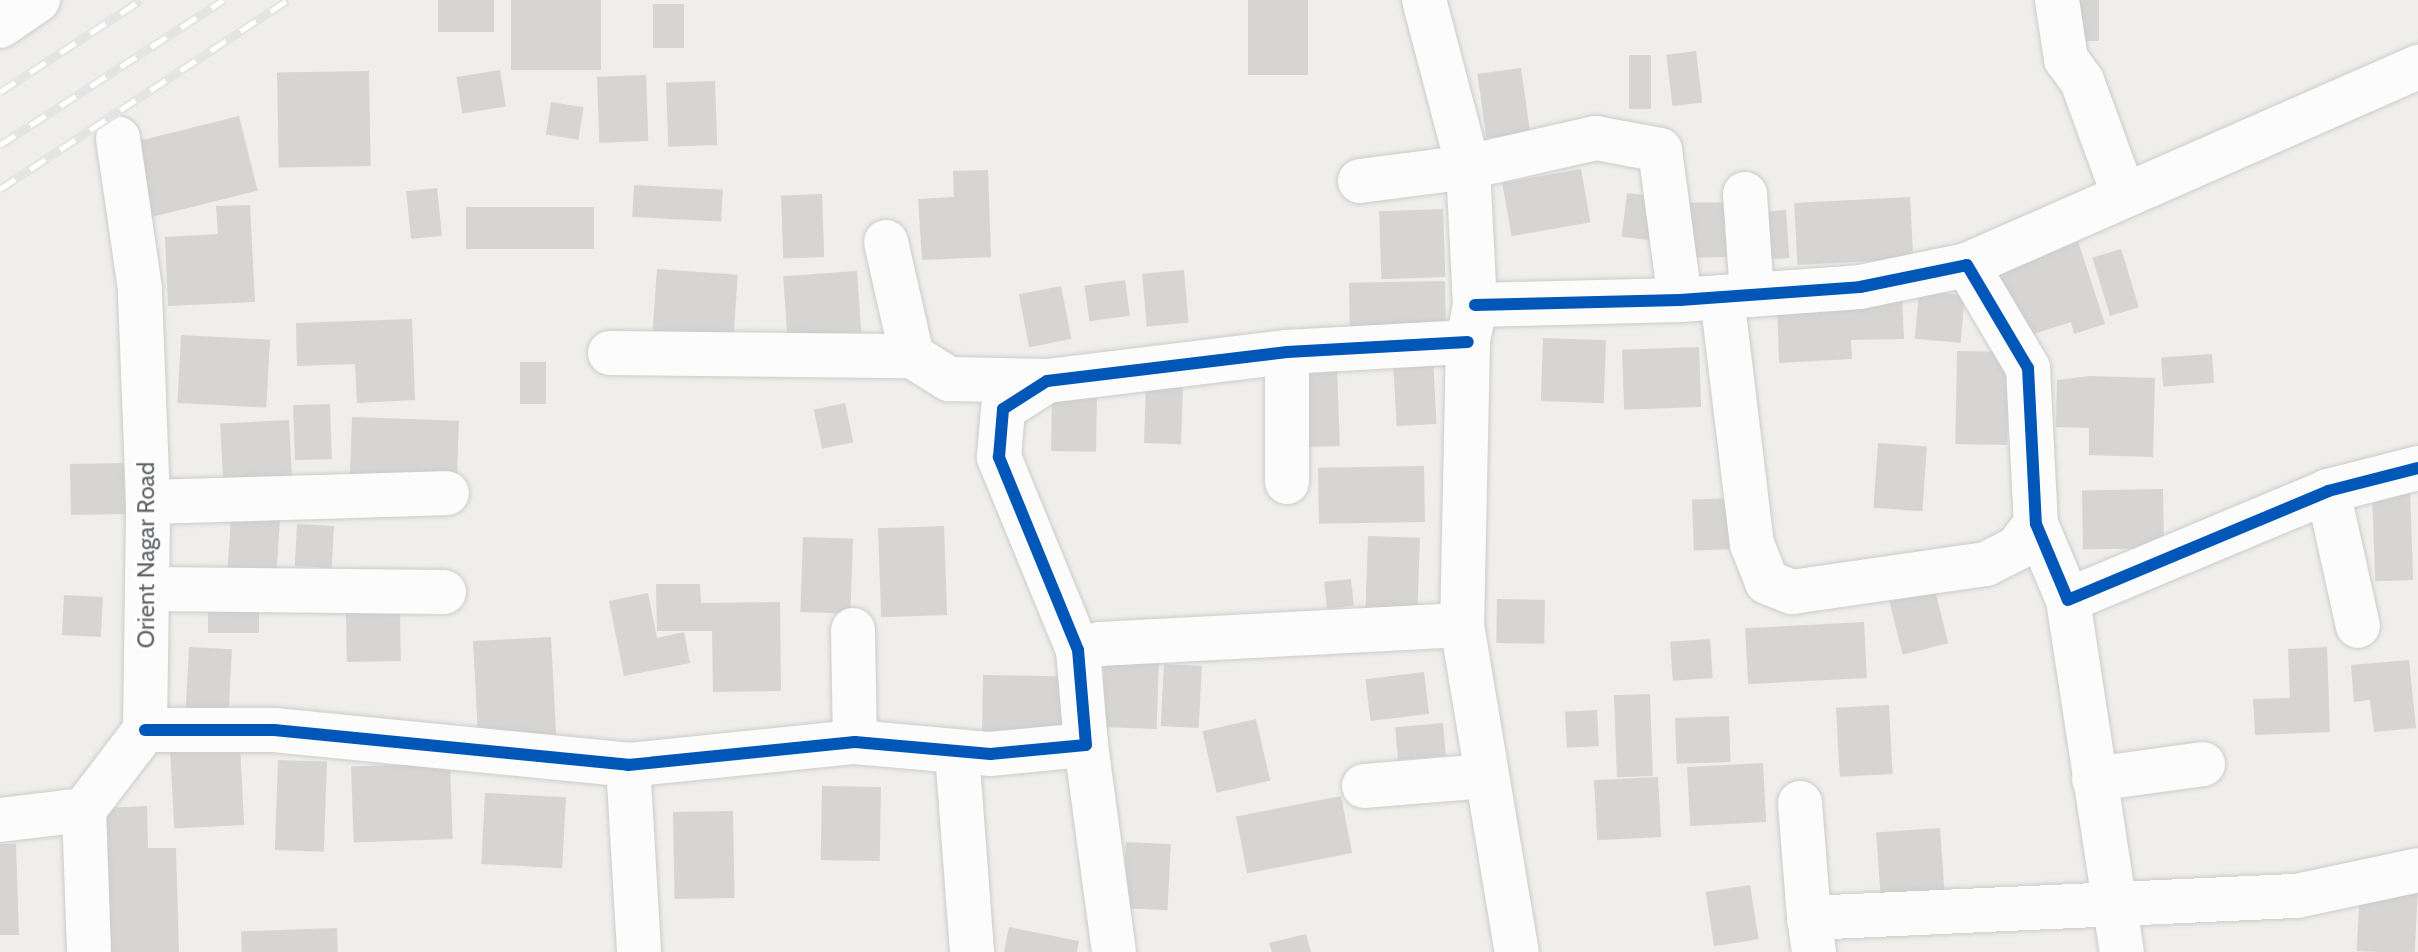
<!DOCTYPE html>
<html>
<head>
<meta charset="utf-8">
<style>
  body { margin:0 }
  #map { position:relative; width:2418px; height:952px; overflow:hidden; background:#efeeea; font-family:Cabin,sans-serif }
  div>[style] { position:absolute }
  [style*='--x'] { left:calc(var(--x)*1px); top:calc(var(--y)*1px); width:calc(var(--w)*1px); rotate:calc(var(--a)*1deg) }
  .building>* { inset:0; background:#d6d5d3; transform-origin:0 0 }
  .roads { filter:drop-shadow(0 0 2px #cbcccc) drop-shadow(0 0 2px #cbcccc) }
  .street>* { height:44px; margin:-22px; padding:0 22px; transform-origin:22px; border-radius:22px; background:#fdfcfc }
  .rail>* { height:9px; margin-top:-4.5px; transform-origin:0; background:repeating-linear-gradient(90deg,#fff 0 18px,#e4e4e4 0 36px); box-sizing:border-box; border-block:2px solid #e4e4e4 }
  .cycleway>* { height:12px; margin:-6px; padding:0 6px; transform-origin:6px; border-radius:6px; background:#0057b8 }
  span { translate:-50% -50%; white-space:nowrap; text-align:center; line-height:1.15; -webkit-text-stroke:6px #fff; paint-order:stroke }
  .street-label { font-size:24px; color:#5f6368 }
</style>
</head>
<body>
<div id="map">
  <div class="building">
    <div style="left:438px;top:0;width:56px;height:32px"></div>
    <div style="left:511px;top:0;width:90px;height:70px"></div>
    <div style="left:1248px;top:0;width:60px;height:75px"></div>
    <div style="left:2068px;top:0;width:31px;height:41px"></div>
    <div style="left:653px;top:4px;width:31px;height:44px"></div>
    <div style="left:1696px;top:51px;width:52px;height:30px;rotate:83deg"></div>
    <div style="left:1629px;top:55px;width:22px;height:54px"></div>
    <div style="left:1521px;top:68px;width:65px;height:44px;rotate:82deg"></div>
    <div style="left:500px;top:70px;width:37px;height:44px;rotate:81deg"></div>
    <div style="left:369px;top:71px;width:95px;height:92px;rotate:89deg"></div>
    <div style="left:646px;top:75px;width:66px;height:49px;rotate:88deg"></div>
    <div style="left:715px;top:81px;width:64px;height:49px;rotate:88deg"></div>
    <div style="left:551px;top:102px;width:33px;height:33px;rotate:9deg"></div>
    <div style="left:239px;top:116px;width:77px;height:110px;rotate:76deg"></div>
    <div style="left:1581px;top:169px;width:54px;height:80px;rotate:80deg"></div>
    <div style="clip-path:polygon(988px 170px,991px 257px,922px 260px,918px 199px,954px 197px,953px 171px)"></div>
    <div style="left:634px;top:185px;width:89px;height:32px;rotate:3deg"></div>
    <div style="left:437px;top:188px;width:48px;height:31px;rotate:84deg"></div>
    <div style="left:1627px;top:193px;width:32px;height:44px;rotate:7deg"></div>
    <div style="left:822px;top:194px;width:63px;height:41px;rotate:88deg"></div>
    <div style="left:1910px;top:197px;width:62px;height:116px;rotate:87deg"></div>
    <div style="left:1736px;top:202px;width:55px;height:48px;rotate:89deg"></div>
    <div style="clip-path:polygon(250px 205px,255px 302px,168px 306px,165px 237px,218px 234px,216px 206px)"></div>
    <div style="left:466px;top:207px;width:128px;height:42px"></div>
    <div style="left:1443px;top:209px;width:68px;height:64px;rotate:88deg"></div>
    <div style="left:1786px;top:210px;width:48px;height:29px;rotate:86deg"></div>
    <div style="clip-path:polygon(2078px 241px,2105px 324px,2074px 334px,2071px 322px,2018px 339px,1994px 268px)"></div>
    <div style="left:2121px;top:249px;width:61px;height:30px;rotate:73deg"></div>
    <div style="left:657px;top:269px;width:81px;height:63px;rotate:4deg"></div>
    <div style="left:1184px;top:270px;width:53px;height:42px;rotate:85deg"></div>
    <div style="left:857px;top:271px;width:61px;height:74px;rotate:86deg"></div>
    <div style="left:1125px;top:280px;width:36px;height:41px;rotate:82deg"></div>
    <div style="left:1445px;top:281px;width:51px;height:96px;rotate:89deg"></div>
    <div style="left:1061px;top:286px;width:54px;height:43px;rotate:79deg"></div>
    <div style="left:1919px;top:291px;width:46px;height:48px;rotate:5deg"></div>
    <div style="clip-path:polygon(1902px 297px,1904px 339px,1851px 340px,1852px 359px,1779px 363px,1777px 302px)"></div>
    <div style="clip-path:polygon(412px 319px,415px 400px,357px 403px,355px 364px,297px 366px,296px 323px)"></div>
    <div style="left:181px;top:335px;width:89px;height:68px;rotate:3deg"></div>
    <div style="left:1543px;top:338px;width:63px;height:63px;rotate:2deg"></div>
    <div style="left:1699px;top:347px;width:60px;height:77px;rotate:88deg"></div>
    <div style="left:1957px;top:351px;width:52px;height:93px;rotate:1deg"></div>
    <div style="left:2212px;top:354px;width:29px;height:51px;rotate:86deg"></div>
    <div style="left:1433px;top:357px;width:67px;height:40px;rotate:87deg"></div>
    <div style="left:520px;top:362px;width:26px;height:42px"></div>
    <div style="left:1337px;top:366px;width:80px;height:39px;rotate:88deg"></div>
    <div style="clip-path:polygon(2090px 376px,2155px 378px,2153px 457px,2089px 455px,2089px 428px,2056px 427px,2057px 380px)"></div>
    <div style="left:1146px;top:386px;width:37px;height:57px;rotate:2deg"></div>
    <div style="left:1052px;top:394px;width:45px;height:57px;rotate:1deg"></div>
    <div style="left:845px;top:403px;width:40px;height:32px;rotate:78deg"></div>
    <div style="left:330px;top:404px;width:55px;height:37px;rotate:88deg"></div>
    <div style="left:352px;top:417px;width:107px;height:64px;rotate:2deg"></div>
    <div style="left:289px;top:420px;width:63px;height:69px;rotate:87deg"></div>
    <div style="left:1878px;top:443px;width:49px;height:65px;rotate:4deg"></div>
    <div style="left:124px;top:463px;width:51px;height:54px;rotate:89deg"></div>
    <div style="left:1424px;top:466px;width:56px;height:106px;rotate:89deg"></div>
    <div style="left:2163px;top:489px;width:59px;height:81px;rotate:89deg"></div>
    <div style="left:2410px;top:490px;width:90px;height:38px;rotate:88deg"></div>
    <div style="left:1734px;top:498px;width:51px;height:42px;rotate:88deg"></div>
    <div style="left:232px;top:504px;width:49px;height:69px;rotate:4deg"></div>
    <div style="left:297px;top:524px;width:37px;height:42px;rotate:3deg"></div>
    <div style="left:944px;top:526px;width:89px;height:66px;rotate:88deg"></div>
    <div style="left:1368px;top:536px;width:52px;height:80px;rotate:2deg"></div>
    <div style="left:803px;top:537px;width:50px;height:75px;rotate:2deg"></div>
    <div style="left:1351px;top:579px;width:27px;height:27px;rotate:84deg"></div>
    <div style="clip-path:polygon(656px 584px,700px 584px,701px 603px,780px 602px,781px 691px,713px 692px,712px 631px,657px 631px)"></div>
    <div style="left:1935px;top:590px;width:55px;height:47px;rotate:76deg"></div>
    <div style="clip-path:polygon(648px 593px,657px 638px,684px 632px,690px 663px,624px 676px,609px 601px)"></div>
    <div style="left:64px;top:595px;width:39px;height:40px;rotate:3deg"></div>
    <div style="left:1497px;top:599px;width:48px;height:44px;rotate:1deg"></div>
    <div style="left:208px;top:603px;width:51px;height:30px"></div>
    <div style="left:400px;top:612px;width:49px;height:54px;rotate:89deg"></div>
    <div style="left:1864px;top:622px;width:56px;height:119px;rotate:87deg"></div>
    <div style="left:551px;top:637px;width:97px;height:78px;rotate:87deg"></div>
    <div style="left:1710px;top:639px;width:39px;height:40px;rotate:86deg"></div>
    <div style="left:189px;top:647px;width:43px;height:67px;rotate:3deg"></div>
    <div style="clip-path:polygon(2327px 647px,2330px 732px,2255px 735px,2253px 699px,2290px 698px,2288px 649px)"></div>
    <div style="left:1104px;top:659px;width:55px;height:68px;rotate:2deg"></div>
    <div style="clip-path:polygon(2409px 660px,2416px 728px,2374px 732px,2370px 700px,2354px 702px,2351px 665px)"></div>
    <div style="left:1164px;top:664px;width:38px;height:62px;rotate:3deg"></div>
    <div style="left:1424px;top:672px;width:42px;height:59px;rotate:83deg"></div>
    <div style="left:983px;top:675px;width:87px;height:65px;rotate:1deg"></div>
    <div style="left:1650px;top:694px;width:82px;height:36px;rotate:88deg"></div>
    <div style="left:1889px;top:705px;width:69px;height:53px;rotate:87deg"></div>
    <div style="left:1597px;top:710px;width:36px;height:32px;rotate:87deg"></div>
    <div style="left:1729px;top:716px;width:46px;height:54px;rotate:88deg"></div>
    <div style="left:1256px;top:719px;width:63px;height:55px;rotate:77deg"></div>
    <div style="left:1443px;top:723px;width:33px;height:48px;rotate:85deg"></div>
    <div style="left:240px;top:746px;width:79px;height:70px;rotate:87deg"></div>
    <div style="left:278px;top:760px;width:49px;height:90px;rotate:2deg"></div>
    <div style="left:450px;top:763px;width:76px;height:99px;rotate:88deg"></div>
    <div style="left:1763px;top:763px;width:59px;height:76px;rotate:87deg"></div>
    <div style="left:1658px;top:777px;width:60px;height:64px;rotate:87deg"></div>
    <div style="left:822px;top:786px;width:59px;height:74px;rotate:1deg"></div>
    <div style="left:485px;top:793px;width:81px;height:71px;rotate:3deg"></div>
    <div style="left:1341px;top:796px;width:58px;height:107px;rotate:79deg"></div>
    <div style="clip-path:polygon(147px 806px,148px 848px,176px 848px,179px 952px,107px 952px,102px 808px)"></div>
    <div style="left:733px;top:811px;width:87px;height:60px;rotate:89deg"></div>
    <div style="left:1940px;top:828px;width:62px;height:64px;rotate:86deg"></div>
    <div style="left:1126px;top:842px;width:45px;height:66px;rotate:3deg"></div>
    <div style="clip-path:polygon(0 844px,16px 844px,19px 935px,0 935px)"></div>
    <div style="left:1750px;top:885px;width:55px;height:45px;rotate:81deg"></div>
    <div style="left:2360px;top:888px;width:58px;height:63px;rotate:3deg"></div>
    <div style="clip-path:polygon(1009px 927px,1079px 941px,1077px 952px,1004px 952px)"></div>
    <div style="left:337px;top:928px;width:24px;height:96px;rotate:88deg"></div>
    <div style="clip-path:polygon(1306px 934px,1311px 952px,1272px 952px,1269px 943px)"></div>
  </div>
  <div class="roads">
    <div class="street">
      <div style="--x:1424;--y:0;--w:173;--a:75.2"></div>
      <div style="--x:1468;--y:167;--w:138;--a:87.1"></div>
      <div style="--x:1475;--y:305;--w:38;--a:101"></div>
      <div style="--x:1468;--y:342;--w:283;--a:91.2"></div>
      <div style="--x:1462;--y:625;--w:332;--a:80.5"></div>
      <div style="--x:2057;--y:0;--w:60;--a:81.3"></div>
      <div style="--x:2066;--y:59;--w:27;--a:54"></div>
      <div style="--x:2082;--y:81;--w:119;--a:69.9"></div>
      <div style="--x:0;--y:26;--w:46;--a:-34.4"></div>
      <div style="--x:1360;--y:181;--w:109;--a:-7.4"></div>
      <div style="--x:1468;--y:167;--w:131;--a:-12.8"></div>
      <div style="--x:1596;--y:138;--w:65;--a:10.6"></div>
      <div style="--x:1660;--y:150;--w:151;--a:82.4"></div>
      <div style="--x:1745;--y:194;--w:101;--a:86"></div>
      <div style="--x:886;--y:242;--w:117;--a:77.2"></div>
      <div style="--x:1967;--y:265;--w:493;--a:-23.7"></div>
      <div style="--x:1722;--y:297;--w:249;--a:83.1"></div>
      <div style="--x:1752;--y:544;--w:41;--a:68.5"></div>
      <div style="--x:1767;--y:582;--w:27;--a:22"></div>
      <div style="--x:1792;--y:592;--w:196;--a:-8.2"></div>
      <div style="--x:1986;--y:564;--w:35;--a:-27"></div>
      <div style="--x:2017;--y:548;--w:31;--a:-52"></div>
      <div style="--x:1475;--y:305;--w:205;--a:-1.4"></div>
      <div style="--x:1680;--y:300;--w:180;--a:-4.1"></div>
      <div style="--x:1860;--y:287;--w:109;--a:-11.6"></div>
      <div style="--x:1967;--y:265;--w:120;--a:59.4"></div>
      <div style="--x:2028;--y:368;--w:156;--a:87.1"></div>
      <div style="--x:2036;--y:524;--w:82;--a:67.2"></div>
      <div style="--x:2068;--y:600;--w:282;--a:-22.7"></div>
      <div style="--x:2328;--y:491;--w:93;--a:-14.3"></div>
      <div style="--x:1287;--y:352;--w:130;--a:90"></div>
      <div style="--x:610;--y:353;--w:302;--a:0.6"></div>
      <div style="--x:912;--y:356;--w:44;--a:31.9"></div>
      <div style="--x:949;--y:379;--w:98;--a:1.2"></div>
      <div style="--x:2328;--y:491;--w:138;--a:77.5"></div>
      <div style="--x:148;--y:502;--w:299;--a:-1.7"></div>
      <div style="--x:148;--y:589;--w:296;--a:0.6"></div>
      <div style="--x:2068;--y:600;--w:356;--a:81.3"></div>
      <div style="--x:853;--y:630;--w:112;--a:89"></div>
      <div style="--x:1078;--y:650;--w:23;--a:-15"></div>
      <div style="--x:1100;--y:644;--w:362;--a:-3"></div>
      <div style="--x:145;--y:730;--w:129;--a:0"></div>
      <div style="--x:274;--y:730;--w:356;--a:5.6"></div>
      <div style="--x:628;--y:765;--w:228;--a:-5.8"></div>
      <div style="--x:855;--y:742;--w:136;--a:5.1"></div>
      <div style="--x:990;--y:754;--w:96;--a:-5.4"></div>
      <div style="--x:1086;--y:745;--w:95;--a:-94.8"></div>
      <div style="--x:1078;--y:650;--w:209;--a:-112.3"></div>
      <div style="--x:999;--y:457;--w:48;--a:-85.2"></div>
      <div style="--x:1003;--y:409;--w:52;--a:-32.5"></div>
      <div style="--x:1047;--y:381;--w:242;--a:-6.9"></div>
      <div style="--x:1287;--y:352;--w:181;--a:-3.2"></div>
      <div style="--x:1086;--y:745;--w:209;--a:82.3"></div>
      <div style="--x:957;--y:752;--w:201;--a:85.7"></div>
      <div style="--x:628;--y:765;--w:187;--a:86.6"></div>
      <div style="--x:2094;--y:779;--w:110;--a:-7.8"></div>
      <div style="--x:1364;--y:786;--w:121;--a:-4.7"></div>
      <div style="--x:1800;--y:803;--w:115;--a:85.5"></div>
      <div style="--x:0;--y:820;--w:85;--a:-6.8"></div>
      <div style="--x:89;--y:952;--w:142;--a:-92"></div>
      <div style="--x:84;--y:810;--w:101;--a:-52.7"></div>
      <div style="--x:145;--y:730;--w:228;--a:-89.2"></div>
      <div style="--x:148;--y:502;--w:213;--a:-92.2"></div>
      <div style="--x:140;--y:289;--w:152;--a:-98.3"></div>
      <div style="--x:1814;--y:952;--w:34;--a:-98"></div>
      <div style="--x:1809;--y:918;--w:488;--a:-2.6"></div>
      <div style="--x:2297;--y:896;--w:124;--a:-12.1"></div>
    </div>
  </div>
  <div class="rail">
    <div style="--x:0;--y:92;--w:168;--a:-33.1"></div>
    <div style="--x:0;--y:145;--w:266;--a:-33"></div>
    <div style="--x:0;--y:189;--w:344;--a:-33.3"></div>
  </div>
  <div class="cycleway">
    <div style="--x:1475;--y:305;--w:205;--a:-1.4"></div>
    <div style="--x:1680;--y:300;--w:180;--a:-4.1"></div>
    <div style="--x:1860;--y:287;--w:109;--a:-11.6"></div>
    <div style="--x:1967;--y:265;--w:120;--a:59.4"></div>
    <div style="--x:2028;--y:368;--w:156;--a:87.1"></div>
    <div style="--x:2036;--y:524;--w:82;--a:67.2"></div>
    <div style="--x:2068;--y:600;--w:282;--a:-22.7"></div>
    <div style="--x:2328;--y:491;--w:93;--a:-14.3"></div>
    <div style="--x:145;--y:730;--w:129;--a:0"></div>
    <div style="--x:274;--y:730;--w:356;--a:5.6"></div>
    <div style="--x:628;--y:765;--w:228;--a:-5.8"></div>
    <div style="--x:855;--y:742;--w:136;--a:5.1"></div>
    <div style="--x:990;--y:754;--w:96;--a:-5.4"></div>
    <div style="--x:1086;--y:745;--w:95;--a:-94.8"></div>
    <div style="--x:1078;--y:650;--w:209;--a:-112.3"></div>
    <div style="--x:999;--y:457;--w:48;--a:-85.2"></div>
    <div style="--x:1003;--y:409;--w:52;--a:-32.5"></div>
    <div style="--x:1047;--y:381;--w:242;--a:-6.9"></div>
    <div style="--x:1287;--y:352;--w:181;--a:-3.2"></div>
  </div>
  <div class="street-label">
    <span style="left:146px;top:555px;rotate:-90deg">Orient Nagar Road</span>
  </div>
</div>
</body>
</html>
